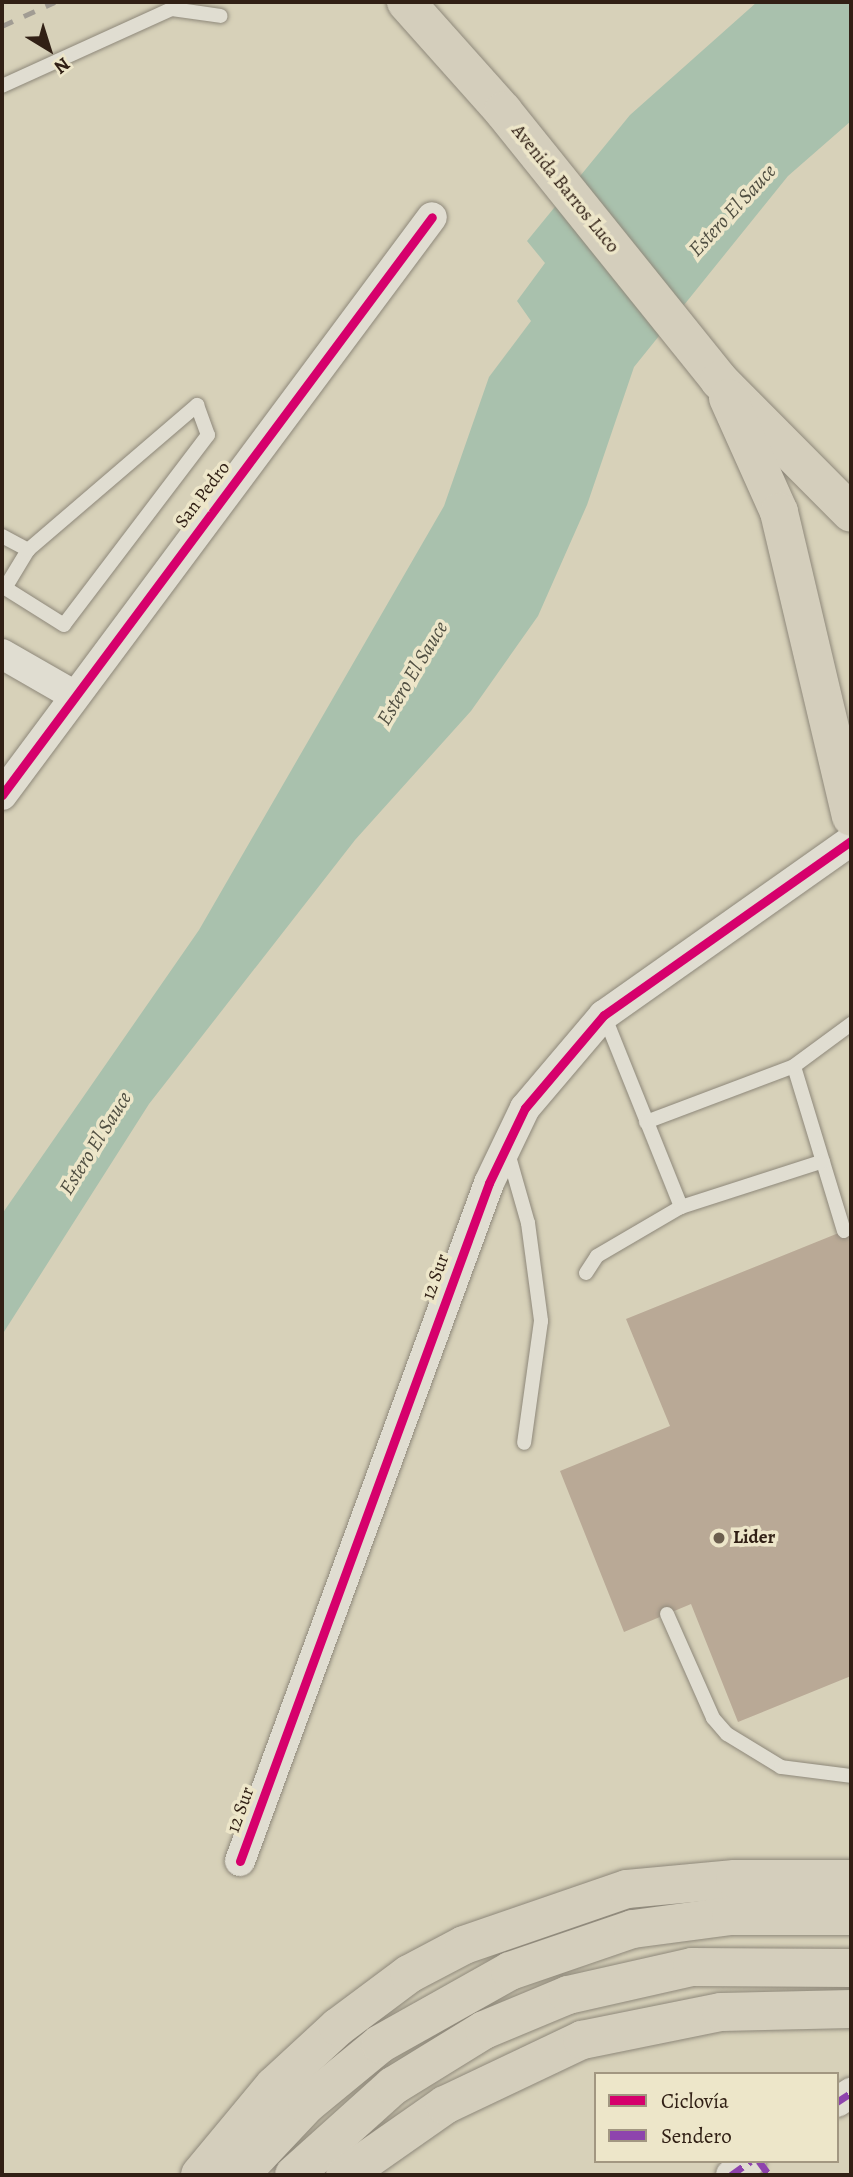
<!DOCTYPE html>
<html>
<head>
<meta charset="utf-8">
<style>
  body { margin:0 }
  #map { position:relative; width:853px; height:2177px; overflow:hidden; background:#d7d1b9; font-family:Alegreya,serif }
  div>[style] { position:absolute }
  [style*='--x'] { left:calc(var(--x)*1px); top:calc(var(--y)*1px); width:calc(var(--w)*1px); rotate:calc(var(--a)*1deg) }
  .water>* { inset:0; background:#a9c1ad }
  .building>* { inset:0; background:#b9a996 }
  .roads { filter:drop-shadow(0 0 2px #8e887a) drop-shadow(0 0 2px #8e887a) }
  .service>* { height:14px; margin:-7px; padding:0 7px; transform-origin:7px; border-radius:7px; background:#e0ddd1 }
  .minor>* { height:30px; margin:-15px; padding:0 15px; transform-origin:15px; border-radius:15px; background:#e0ddd1 }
  .primary>* { height:38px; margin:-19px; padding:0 19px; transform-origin:19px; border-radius:19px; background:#d4cebc }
  .motorway>* { height:38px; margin:-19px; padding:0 19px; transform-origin:19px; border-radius:19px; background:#d4cebc }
  .rail>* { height:5px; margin-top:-2.5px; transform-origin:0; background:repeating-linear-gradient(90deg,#a19c93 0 12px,transparent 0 24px) }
  .quiet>* { height:7px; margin-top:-3.5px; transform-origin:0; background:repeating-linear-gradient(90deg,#8e44ad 0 14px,transparent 0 21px) }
  .cycleway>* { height:9px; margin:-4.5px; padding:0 4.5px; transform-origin:4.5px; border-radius:4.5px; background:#d6006c }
  .dots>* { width:19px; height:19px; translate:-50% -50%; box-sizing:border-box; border:4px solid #ede6c9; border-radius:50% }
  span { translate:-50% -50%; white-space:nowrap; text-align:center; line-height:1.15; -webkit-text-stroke:7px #ede6c9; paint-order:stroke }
  .street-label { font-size:19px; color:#312015 }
  .poi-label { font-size:19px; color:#312015; font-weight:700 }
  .left { translate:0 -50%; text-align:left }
  .water-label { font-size:21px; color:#4f4e41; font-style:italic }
  .frame { position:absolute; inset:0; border:4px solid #312015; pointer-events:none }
  .legend { position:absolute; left:594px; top:2072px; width:245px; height:91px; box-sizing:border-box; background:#ede6c9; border:2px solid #a29781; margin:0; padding:9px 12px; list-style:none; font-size:21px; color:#312015 }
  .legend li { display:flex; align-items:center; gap:14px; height:35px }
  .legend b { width:35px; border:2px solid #a29781 }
  .north { position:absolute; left:14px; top:14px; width:70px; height:70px; -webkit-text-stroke:5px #ede6c9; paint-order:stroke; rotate:142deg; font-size:19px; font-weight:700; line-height:28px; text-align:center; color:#312015 }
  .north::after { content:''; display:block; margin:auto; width:24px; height:32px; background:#312015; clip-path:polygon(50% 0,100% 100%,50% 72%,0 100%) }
</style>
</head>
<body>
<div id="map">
  <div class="water">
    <div style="clip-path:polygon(757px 2px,851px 2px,851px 121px,788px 176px,634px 367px,587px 505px,538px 616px,471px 711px,355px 840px,149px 1104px,2px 1335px,2px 1214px,199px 930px,444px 506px,489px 377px,531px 321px,517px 301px,545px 263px,527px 241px,630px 115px)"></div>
  </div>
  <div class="building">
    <div style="clip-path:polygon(851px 1228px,851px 1676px,738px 1722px,691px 1604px,624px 1632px,560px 1471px,670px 1426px,626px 1319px)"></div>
  </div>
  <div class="roads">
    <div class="service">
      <div style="--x:2;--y:86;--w:187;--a:-24.4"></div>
      <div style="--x:172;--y:9;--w:49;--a:8.1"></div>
      <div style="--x:197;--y:405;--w:32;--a:70"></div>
      <div style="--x:208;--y:435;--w:238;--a:127.2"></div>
      <div style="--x:64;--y:625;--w:70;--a:-147.9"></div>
      <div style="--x:5;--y:588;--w:44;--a:-58.8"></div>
      <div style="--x:28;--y:550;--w:223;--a:-40.6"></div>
      <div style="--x:2;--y:536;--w:30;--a:28"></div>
      <div style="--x:604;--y:1015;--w:207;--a:68.1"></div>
      <div style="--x:646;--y:1122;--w:158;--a:-20.7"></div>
      <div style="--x:508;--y:1153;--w:73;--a:74.1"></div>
      <div style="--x:528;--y:1223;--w:99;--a:82.4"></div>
      <div style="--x:541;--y:1321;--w:123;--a:97.9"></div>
      <div style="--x:844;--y:1231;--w:172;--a:-106.9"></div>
      <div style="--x:794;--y:1066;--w:71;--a:-36.4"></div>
      <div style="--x:586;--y:1273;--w:20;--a:-57"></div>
      <div style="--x:597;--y:1256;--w:97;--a:-30.3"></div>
      <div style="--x:681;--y:1207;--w:149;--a:-17.9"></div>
      <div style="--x:667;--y:1614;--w:114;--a:66.1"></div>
      <div style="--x:713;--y:1718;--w:21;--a:49"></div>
      <div style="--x:727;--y:1734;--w:63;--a:31.4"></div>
      <div style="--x:781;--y:1767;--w:71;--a:7.3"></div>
    </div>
    <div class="minor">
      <div style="--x:2;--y:654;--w:84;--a:29.9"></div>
      <div style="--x:2;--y:795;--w:720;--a:-53.35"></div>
      <div style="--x:240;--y:1861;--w:722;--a:-69.83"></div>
      <div style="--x:489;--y:1183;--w:83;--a:-64.4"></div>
      <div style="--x:525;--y:1108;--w:122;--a:-49.7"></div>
      <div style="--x:604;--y:1015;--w:302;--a:-35.2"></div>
      <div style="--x:837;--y:2102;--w:17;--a:-33"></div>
      <div style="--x:731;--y:2175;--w:24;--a:-35"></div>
    </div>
    <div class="primary">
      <div style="--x:406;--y:2;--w:146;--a:48.3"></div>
      <div style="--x:503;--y:111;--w:345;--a:51.2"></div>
      <div style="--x:719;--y:380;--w:187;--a:45.2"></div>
      <div style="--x:728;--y:398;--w:125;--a:65.9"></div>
      <div style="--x:779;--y:512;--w:313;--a:76.7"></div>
    </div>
    <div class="motorway">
      <div style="--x:200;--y:2175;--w:116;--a:-50.3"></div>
      <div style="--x:274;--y:2086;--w:87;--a:-42.7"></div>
      <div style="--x:338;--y:2027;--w:89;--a:-36.7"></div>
      <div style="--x:409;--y:1974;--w:62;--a:-27.8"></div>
      <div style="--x:464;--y:1945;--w:172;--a:-19"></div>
      <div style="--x:627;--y:1889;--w:108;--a:-5.3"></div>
      <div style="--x:735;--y:1879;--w:116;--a:0"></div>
      <div style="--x:240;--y:2175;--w:98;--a:-46.7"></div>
      <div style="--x:307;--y:2104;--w:94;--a:-39.4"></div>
      <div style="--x:380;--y:2044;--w:149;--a:-29.3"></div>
      <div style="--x:510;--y:1971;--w:130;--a:-18.9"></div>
      <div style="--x:633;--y:1929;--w:99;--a:-7.6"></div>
      <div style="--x:731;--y:1916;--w:120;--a:0"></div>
      <div style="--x:294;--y:2175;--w:133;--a:-42"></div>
      <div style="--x:393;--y:2086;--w:107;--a:-31.6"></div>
      <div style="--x:484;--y:2030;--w:91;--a:-22.6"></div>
      <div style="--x:568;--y:1995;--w:127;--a:-12.7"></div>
      <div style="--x:692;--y:1967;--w:159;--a:0.4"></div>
      <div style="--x:345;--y:2175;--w:122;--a:-35"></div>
      <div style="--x:445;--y:2105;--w:152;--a:-25.4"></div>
      <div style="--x:582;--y:2040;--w:142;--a:-11.4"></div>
      <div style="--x:721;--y:2012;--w:130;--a:-1.3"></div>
    </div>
  </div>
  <div class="rail">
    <div style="--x:2;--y:26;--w:58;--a:-24.4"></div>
  </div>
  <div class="quiet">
    <div style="--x:837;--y:2102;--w:17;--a:-33"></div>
    <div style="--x:759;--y:2161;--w:17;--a:54"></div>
    <div style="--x:731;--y:2175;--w:24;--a:-35"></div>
  </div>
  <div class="cycleway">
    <div style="--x:2;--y:795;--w:720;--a:-53.35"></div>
    <div style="--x:240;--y:1861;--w:722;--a:-69.83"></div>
    <div style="--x:489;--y:1183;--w:83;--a:-64.4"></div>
    <div style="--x:525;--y:1108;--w:122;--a:-49.7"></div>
    <div style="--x:604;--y:1015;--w:302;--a:-35.2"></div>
  </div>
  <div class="dots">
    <div style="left:719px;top:1538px;background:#6b5e4e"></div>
  </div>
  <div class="street-label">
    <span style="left:565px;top:189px;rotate:51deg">Avenida Barros Luco</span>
    <span style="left:203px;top:495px;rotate:-53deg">San Pedro</span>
    <span style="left:436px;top:1277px;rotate:-70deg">12 Sur</span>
    <span style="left:241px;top:1810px;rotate:-70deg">12 Sur</span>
  </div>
  <div class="poi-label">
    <span class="left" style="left:733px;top:1538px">Lider</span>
  </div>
  <div class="water-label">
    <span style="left:732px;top:210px;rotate:-47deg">Estero El Sauce</span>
    <span style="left:412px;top:673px;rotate:-59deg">Estero El Sauce</span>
    <span style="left:95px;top:1143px;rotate:-58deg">Estero El Sauce</span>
  </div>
  <div class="frame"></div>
  <ul class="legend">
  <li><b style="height:9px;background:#d6006c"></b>Ciclovía</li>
  <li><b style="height:9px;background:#8e44ad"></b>Sendero</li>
  </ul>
  <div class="north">N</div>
</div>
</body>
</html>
